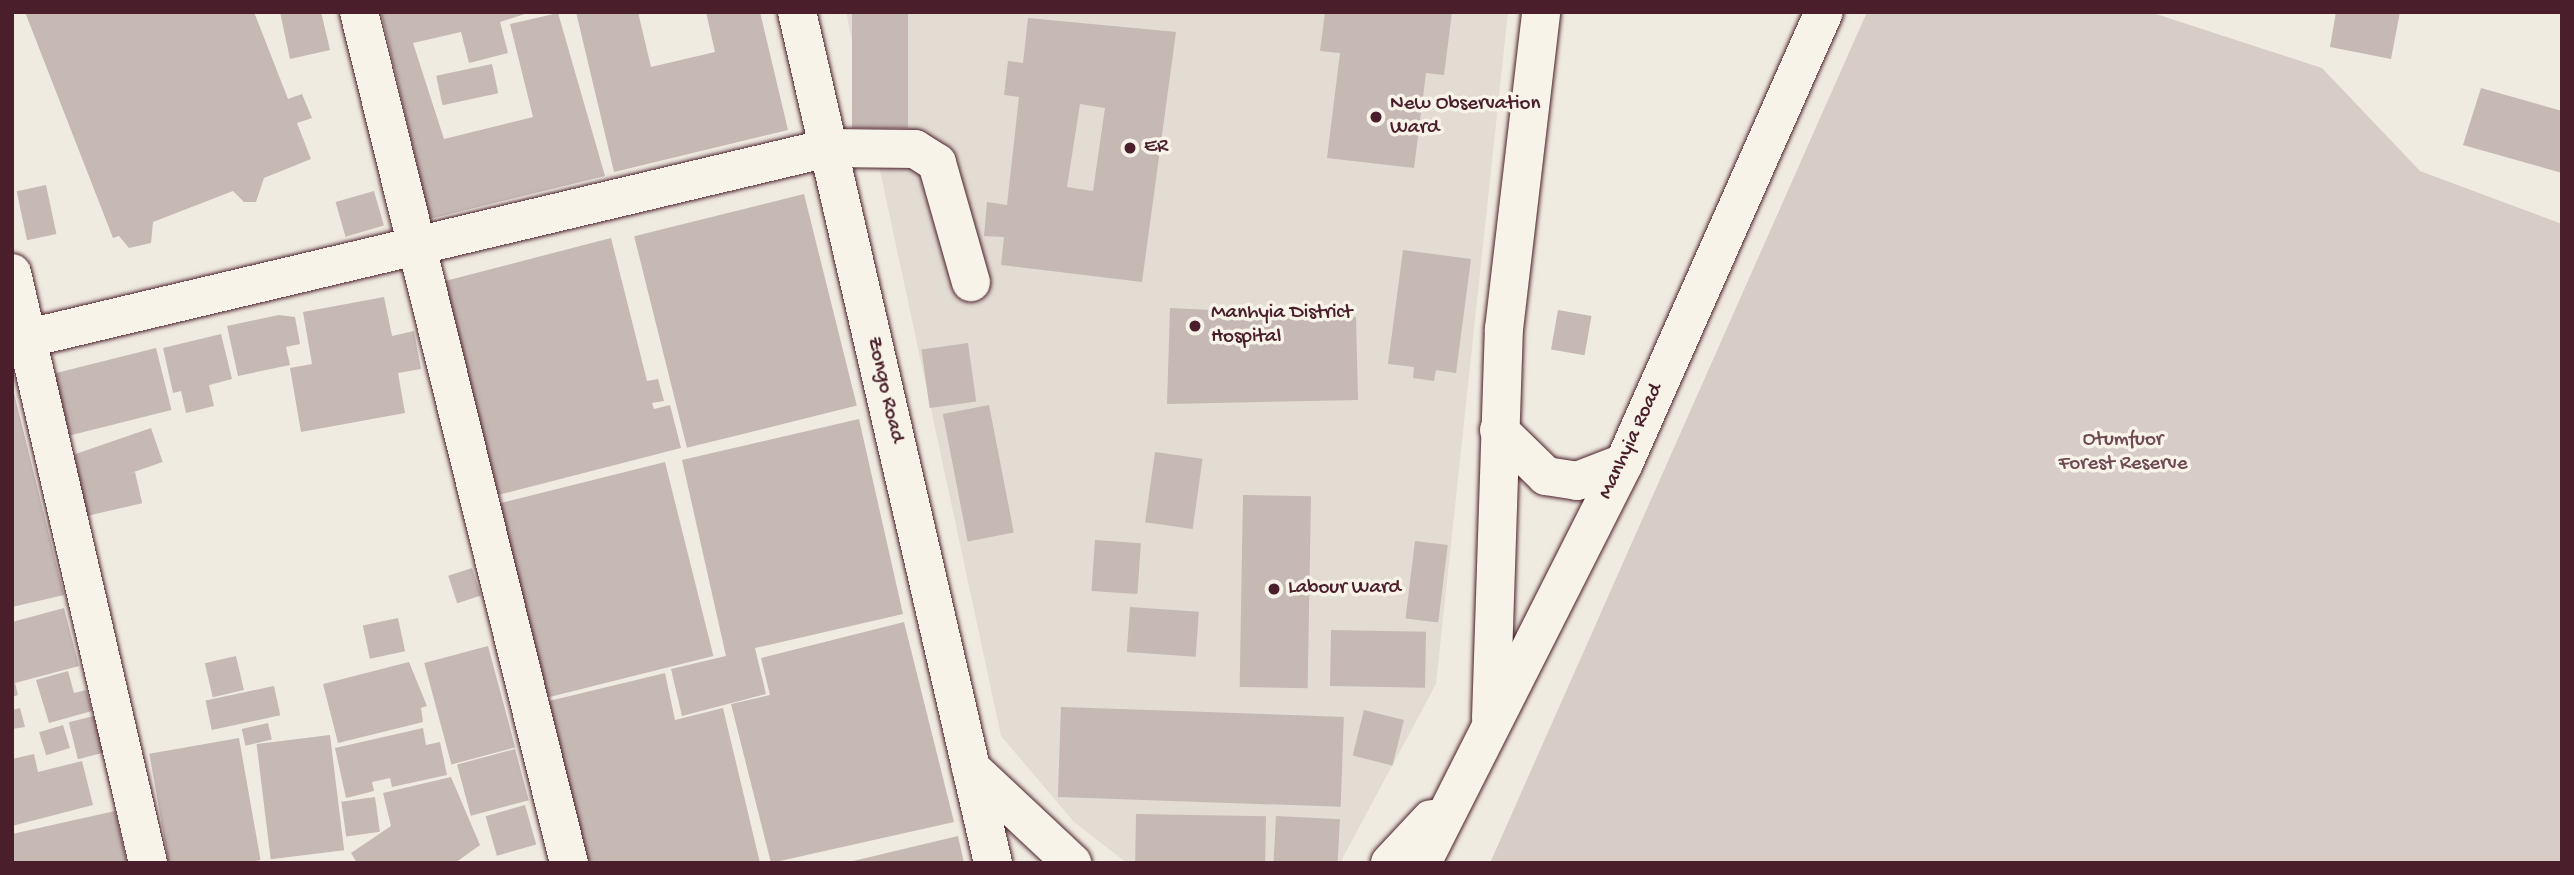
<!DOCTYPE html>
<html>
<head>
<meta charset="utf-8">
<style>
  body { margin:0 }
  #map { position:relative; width:2574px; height:875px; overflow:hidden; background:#f0ebe0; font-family:"Gochi Hand",sans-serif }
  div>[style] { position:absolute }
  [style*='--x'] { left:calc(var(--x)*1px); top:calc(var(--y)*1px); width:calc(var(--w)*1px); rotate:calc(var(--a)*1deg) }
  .built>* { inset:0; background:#e3dcd2 }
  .green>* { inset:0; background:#d8cdc6 }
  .building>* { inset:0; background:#c6b8b3; transform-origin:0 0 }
  .roads { filter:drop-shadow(0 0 2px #4a1f2b) drop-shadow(0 0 2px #4a1f2b) }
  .minor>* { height:38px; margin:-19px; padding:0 19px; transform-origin:19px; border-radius:19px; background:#f7f3e8 }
  .major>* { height:38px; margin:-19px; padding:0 19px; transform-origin:19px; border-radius:19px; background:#f7f3e8 }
  .dots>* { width:19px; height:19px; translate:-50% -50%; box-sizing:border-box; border:4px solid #f7f3e8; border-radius:50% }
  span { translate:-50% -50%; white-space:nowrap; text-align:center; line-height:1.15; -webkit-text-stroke:7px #f7f3e8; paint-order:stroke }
  .poi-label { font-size:21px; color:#4a1f2b }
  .left { translate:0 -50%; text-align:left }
  .street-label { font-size:21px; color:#4a1f2b }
  .park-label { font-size:21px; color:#6e4a52 }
  .frame { position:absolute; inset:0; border:14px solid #4a1f2b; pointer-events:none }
</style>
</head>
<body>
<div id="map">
  <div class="built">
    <div style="clip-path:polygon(846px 12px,1508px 12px,1436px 684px,1340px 863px,1127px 863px,1074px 822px,1001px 736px)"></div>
  </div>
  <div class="green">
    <div style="clip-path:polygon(1867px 12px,2150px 12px,2322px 68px,2420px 171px,2562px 224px,2562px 863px,1490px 863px)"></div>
  </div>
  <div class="building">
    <div style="clip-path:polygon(25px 12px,254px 12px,288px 99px,302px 94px,312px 118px,297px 123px,311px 159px,264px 178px,256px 202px,244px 202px,233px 191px,153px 222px,151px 243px,129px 248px,119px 236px,113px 238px)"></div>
    <div style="clip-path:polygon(280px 12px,321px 12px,330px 50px,290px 59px)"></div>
    <div style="clip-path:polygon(381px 12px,531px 12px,500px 22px,508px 53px,469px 63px,461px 32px,413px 43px,444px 139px,533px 117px,510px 24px,558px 13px,605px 176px,430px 219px)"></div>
    <div style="clip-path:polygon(576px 12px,638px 12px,651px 67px,715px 52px,706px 12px,760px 12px,788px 130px,614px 172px)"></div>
    <div style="left:852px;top:12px;width:56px;height:116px"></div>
    <div style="clip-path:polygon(1325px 12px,1452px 12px,1444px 75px,1426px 73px,1414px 168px,1327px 158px,1340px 53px,1320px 51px)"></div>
    <div style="clip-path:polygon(2336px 12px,2400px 12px,2391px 59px,2330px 47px)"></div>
    <div style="clip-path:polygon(evenodd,1028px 18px,1176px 32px,1142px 282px,1001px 265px,1004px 237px,984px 236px,987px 202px,1007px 205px,1019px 97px,1004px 95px,1008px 61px,1023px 63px,1028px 18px,1080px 104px,1105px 108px,1093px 191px,1067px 187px,1080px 104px)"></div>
    <div style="left:492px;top:64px;width:30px;height:57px;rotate:78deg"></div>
    <div style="clip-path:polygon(2481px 88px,2562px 111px,2562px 173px,2463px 145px)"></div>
    <div style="left:46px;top:185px;width:50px;height:30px;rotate:78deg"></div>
    <div style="left:374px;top:191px;width:36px;height:40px;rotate:74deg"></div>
    <div style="left:804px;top:194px;width:218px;height:175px;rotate:76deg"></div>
    <div style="clip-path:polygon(611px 238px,647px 381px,658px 379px,664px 401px,652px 403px,654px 409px,670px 405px,681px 448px,498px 495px,445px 281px)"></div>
    <div style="clip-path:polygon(1403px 250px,1471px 259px,1456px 373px,1436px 370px,1434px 381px,1413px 378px,1414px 367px,1388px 364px)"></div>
    <div style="clip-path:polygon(384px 297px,392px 336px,414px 331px,421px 369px,398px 373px,405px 413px,301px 432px,290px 368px,312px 364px,303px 312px)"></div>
    <div style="clip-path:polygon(1170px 308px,1356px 317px,1358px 400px,1167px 404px)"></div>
    <div style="left:1558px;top:310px;width:34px;height:40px;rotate:10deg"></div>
    <div style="clip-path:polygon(279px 315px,295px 317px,300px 344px,286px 347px,290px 365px,238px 376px,227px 326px)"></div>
    <div style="clip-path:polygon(221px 334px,232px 379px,209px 385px,214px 406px,186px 413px,181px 391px,173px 393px,163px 348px)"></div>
    <div style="left:968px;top:343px;width:59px;height:47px;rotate:82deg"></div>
    <div style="left:156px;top:348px;width:64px;height:105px;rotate:76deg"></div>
    <div style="clip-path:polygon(12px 385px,64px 595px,12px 607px)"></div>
    <div style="left:989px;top:405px;width:130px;height:47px;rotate:79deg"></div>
    <div style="clip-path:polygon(859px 419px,903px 614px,755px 648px,766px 694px,682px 716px,671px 669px,726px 656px,682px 460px)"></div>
    <div style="left:151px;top:428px;width:36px;height:85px;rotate:71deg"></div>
    <div style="left:1155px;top:452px;width:48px;height:71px;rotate:8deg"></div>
    <div style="left:665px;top:462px;width:200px;height:172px;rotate:76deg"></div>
    <div style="left:135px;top:472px;width:32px;height:58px;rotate:77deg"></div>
    <div style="left:1243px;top:495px;width:68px;height:192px;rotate:1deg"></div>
    <div style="left:1095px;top:540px;width:46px;height:51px;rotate:4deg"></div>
    <div style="left:1415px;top:541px;width:33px;height:78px;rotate:7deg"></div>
    <div style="left:472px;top:568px;width:29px;height:25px;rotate:72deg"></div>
    <div style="left:1130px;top:607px;width:69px;height:45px;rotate:4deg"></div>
    <div style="clip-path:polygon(64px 608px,79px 666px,15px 683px,18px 695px,12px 697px,12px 622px)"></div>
    <div style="left:398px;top:618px;width:34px;height:36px;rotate:78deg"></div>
    <div style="clip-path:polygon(904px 622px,954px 822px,771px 863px,731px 704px,770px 695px,761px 658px)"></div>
    <div style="left:1331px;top:630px;width:95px;height:56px;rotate:1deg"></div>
    <div style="left:488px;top:646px;width:105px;height:66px;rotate:75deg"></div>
    <div style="left:236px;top:656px;width:35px;height:32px;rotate:77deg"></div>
    <div style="clip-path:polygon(409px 662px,427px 706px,421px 708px,423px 722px,338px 743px,323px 684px)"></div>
    <div style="clip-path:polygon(68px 671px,74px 693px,86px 690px,92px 711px,49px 723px,36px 680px)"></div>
    <div style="clip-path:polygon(665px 673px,675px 720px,723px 708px,760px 863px,583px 863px,545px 702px)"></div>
    <div style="left:274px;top:686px;width:30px;height:70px;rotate:78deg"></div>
    <div style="left:1061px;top:707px;width:283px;height:90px;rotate:2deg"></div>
    <div style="clip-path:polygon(20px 708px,25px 727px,12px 729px,12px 710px)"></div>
    <div style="left:1364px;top:710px;width:41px;height:47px;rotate:14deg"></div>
    <div style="left:94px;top:716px;width:38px;height:26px;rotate:76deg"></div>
    <div style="left:268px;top:723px;width:17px;height:27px;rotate:77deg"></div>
    <div style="left:63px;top:725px;width:24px;height:25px;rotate:73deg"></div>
    <div style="clip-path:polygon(423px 728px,426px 745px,440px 742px,447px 775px,392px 787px,390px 778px,372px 782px,374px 791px,346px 798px,335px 748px)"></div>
    <div style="left:330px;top:735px;width:116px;height:74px;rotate:83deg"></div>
    <div style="left:239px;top:738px;width:124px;height:91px;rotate:80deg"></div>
    <div style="left:515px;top:749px;width:53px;height:60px;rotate:75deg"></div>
    <div style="clip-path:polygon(34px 754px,38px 772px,82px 761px,93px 805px,12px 826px,12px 759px)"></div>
    <div style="clip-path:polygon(451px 777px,480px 845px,455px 863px,357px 863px,351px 853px,391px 826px,383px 793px)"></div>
    <div style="left:375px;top:797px;width:35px;height:34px;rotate:82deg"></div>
    <div style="left:525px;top:805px;width:41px;height:41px;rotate:74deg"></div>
    <div style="clip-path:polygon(115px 811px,127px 863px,12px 863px,12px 834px)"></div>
    <div style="left:1136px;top:814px;width:130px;height:49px;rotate:1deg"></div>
    <div style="left:1276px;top:816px;width:64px;height:47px;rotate:3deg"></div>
    <div style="clip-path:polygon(958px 836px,964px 863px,849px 863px,849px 862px)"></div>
  </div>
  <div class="roads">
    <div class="minor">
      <div style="--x:359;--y:12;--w:877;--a:76.14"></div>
      <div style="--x:797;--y:12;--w:873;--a:77.03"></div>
      <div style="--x:12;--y:273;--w:605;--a:77.02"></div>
      <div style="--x:12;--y:342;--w:839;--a:-13.37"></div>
      <div style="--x:828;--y:148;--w:87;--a:0.7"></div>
      <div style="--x:915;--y:149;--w:26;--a:32"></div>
      <div style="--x:937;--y:163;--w:124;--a:74.1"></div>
      <div style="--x:1491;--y:718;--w:389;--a:-88.1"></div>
      <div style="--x:1504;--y:329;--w:319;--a:-83.3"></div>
      <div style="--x:971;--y:768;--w:139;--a:43.2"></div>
    </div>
    <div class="major">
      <div style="--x:1499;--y:430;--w:66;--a:44.4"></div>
      <div style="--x:1546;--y:476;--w:31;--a:9"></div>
      <div style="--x:1577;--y:481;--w:50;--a:-21"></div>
      <div style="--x:1390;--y:863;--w:60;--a:-47"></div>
      <div style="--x:1422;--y:863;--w:448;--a:-63.2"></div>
      <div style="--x:1624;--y:463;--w:493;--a:-66.1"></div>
    </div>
  </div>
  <div class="dots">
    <div style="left:1376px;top:117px;background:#4a1f2b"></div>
    <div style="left:1130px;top:148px;background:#4a1f2b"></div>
    <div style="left:1195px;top:326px;background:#4a1f2b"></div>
    <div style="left:1274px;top:589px;background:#4a1f2b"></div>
  </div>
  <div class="poi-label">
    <span class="left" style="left:1390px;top:117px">New Observation<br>Ward</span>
    <span class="left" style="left:1144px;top:148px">ER</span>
    <span class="left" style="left:1211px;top:326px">Manhyia District<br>Hospital</span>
    <span class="left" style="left:1288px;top:589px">Labour Ward</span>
  </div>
  <div class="street-label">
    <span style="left:884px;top:390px;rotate:77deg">Zongo Road</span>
    <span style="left:1632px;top:442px;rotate:-65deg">Manhyia Road</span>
  </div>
  <div class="park-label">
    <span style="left:2123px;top:453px">Otumfuor<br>Forest Reserve</span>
  </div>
  <div class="frame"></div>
</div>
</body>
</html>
